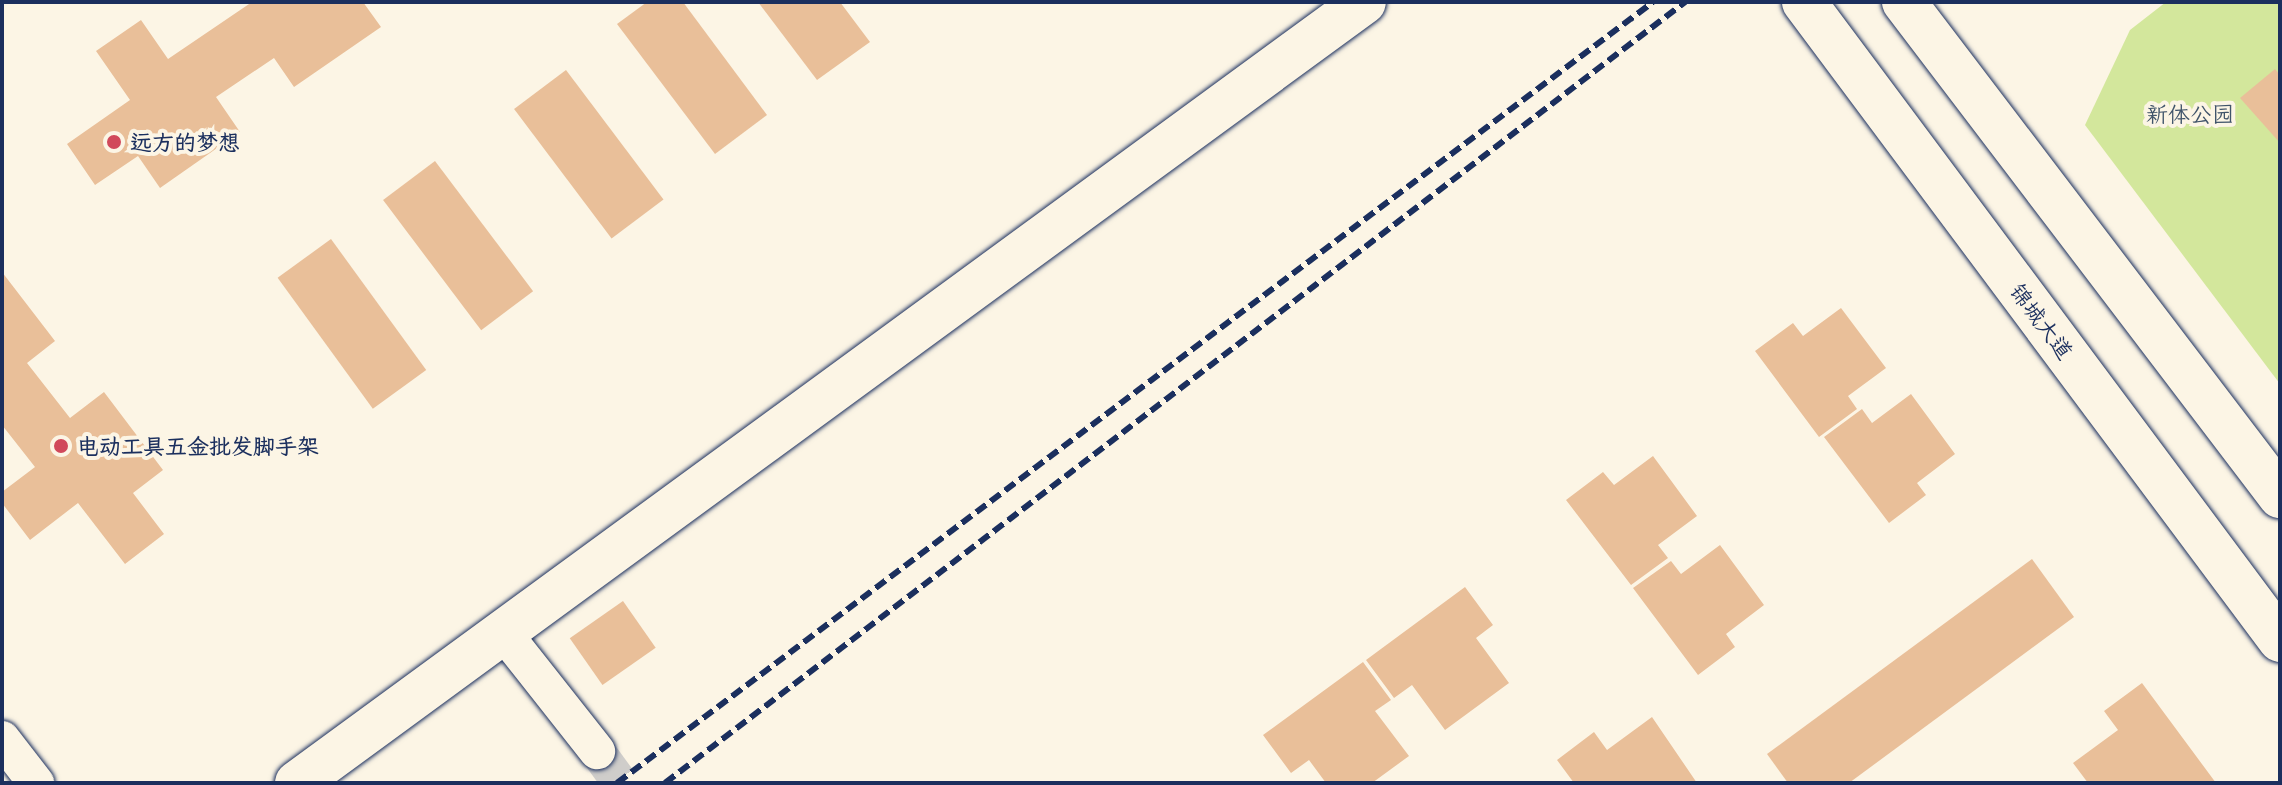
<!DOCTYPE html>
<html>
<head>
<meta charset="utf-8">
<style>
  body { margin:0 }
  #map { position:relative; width:2282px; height:785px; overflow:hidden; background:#fcf5e5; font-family:Mali,"LXGW WenKai TC",sans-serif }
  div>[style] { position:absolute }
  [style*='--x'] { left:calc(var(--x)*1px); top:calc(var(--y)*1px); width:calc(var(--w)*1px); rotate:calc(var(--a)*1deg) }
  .green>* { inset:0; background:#d3e79c }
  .building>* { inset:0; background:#e9bf99; transform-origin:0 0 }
  .minor-tunnel>* { height:36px; margin-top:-18px; transform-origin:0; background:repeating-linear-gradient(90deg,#cfcdca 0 36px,transparent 0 54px) }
  .roads { filter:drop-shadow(0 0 2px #1b2f5e) drop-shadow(0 0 2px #1b2f5e) }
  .minor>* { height:36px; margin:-18px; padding:0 18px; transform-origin:18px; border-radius:18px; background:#fcf5e5 }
  .tertiary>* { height:44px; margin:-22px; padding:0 22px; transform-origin:22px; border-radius:22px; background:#fcf5e5 }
  .secondary>* { height:44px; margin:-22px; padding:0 22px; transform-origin:22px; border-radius:22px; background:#fcf5e5 }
  .rail>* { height:6px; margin-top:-3px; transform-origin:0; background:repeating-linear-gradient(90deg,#1b2f5e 0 12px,transparent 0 18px) }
  .dots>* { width:22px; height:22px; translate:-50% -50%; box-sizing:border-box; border:4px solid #fcf5e5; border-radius:50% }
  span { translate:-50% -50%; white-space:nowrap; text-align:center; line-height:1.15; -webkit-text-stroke:8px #fcf5e5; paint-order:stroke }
  .park-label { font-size:22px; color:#40546a }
  .poi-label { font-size:22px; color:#1b2f5e; font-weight:700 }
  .left { translate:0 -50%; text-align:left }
  .street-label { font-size:22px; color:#1b2f5e }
  .frame { position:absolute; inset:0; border:4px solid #1b2f5e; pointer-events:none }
</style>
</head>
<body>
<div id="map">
  <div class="green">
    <div style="clip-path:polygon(2166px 2px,2280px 2px,2280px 384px,2085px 125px,2130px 30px)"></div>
  </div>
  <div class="building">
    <div style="clip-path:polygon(252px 2px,363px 2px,381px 27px,294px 87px,274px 58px,216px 97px,240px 132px,160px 188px,138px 156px,95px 185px,67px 144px,130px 100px,96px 51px,141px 20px,168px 59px)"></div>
    <div style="clip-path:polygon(647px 2px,683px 2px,767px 115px,715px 154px,617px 24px)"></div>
    <div style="clip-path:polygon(758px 2px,840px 2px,870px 42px,817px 80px)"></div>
    <div style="clip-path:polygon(2275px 69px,2280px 75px,2280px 143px,2240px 98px)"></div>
    <div style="left:566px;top:70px;width:162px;height:65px;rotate:53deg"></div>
    <div style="left:435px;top:161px;width:163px;height:65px;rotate:53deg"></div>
    <div style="left:331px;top:239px;width:162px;height:66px;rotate:54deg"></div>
    <div style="clip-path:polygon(2px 272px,55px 341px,27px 363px,70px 418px,104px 392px,163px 470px,133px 493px,164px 534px,125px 564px,78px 503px,30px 540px,2px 503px,2px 492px,35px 467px,2px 425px)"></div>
    <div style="clip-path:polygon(1841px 308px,1886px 368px,1848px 396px,1857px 409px,1819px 437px,1755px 351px,1793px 323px,1803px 336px)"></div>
    <div style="clip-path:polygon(1911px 394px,1955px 454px,1917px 483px,1926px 495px,1889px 523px,1824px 437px,1862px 409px,1872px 423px)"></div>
    <div style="clip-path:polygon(1653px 456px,1697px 516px,1658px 545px,1668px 558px,1631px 585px,1566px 500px,1603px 472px,1614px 485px)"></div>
    <div style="clip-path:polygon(1720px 545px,1764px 605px,1726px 634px,1735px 647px,1698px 675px,1633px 588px,1671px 561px,1681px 574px)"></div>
    <div style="clip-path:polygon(2032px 559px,2074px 617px,1849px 783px,1788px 783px,1767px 754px)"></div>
    <div style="clip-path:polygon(1465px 587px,1493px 625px,1476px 638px,1509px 683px,1445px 730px,1412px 685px,1394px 698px,1366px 660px)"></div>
    <div style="left:623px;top:601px;width:57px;height:65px;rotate:55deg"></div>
    <div style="clip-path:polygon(1363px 662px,1391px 700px,1375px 711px,1409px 756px,1372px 783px,1326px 783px,1309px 760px,1291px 773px,1263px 735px)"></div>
    <div style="clip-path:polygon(2142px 683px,2216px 783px,2088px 783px,2073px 763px,2118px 730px,2104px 711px)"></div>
    <div style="clip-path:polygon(1652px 717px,1697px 783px,1574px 783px,1557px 760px,1594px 732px,1607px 750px)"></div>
  </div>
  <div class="minor-tunnel">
    <div style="--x:597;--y:751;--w:39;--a:54"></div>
  </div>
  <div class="roads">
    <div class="minor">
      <div style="--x:503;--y:632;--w:152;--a:51.7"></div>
      <div style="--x:2;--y:739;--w:56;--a:52.3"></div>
    </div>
    <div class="tertiary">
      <div style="--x:297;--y:783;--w:1322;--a:-36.2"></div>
    </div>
    <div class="secondary">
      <div style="--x:1804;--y:2;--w:796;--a:53.27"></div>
      <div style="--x:1904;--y:2;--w:621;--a:52.72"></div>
    </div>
  </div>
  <div class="rail">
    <div style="--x:617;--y:783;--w:1297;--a:-37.01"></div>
    <div style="--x:665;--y:783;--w:1285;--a:-37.44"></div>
  </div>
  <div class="dots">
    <div style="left:114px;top:142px;background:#d1495b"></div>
    <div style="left:61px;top:446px;background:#d1495b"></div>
  </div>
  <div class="park-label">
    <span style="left:2190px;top:114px">新体公园</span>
  </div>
  <div class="poi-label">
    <span class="left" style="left:130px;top:142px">远方的梦想</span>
    <span class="left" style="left:77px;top:446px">电动工具五金批发脚手架</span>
  </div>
  <div class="street-label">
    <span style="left:2042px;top:321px;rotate:53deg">锦城大道</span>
  </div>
  <div class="frame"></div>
</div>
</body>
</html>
